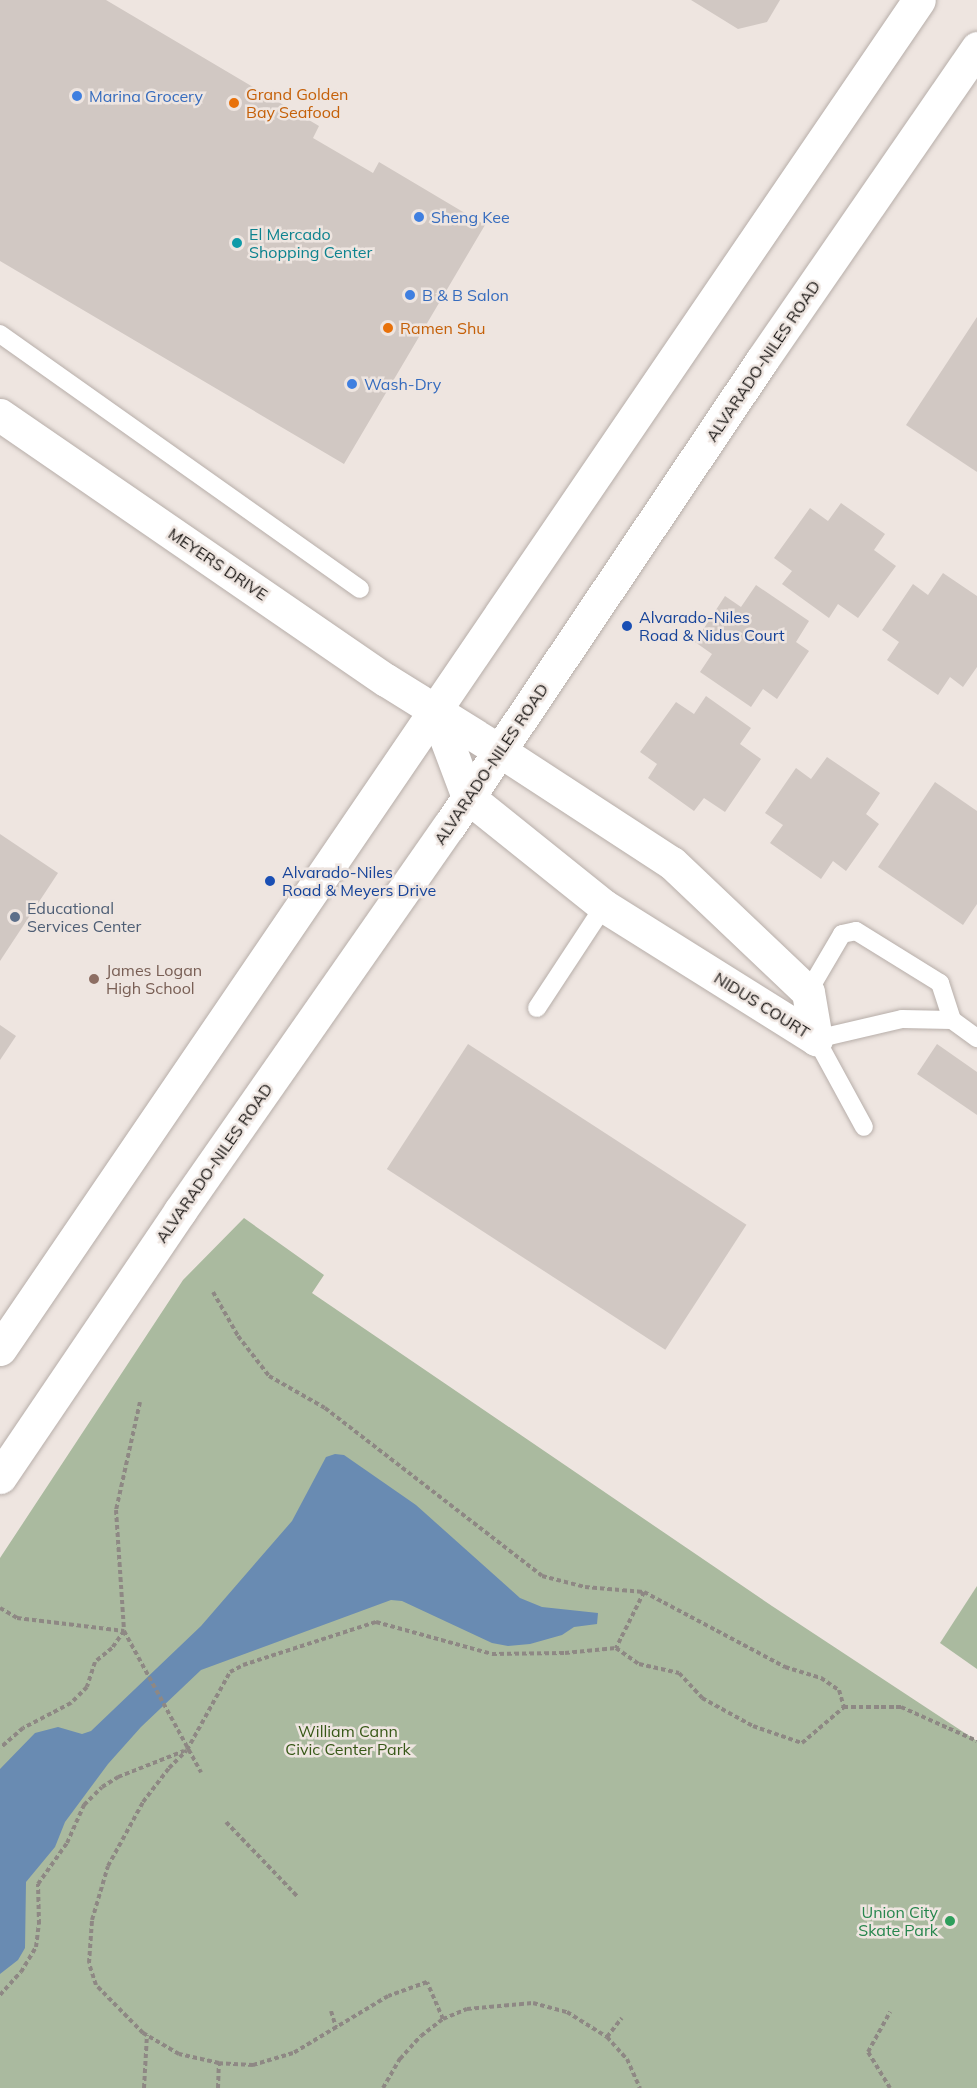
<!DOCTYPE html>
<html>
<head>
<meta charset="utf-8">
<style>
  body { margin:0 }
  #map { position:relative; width:977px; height:2088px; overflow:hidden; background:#eee5e0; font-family:Mulish,sans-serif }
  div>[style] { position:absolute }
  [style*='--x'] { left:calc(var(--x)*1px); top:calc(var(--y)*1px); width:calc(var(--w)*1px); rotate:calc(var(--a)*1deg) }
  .green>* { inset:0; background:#aaba9f }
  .water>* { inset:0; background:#698bb2 }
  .building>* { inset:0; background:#d1c8c3; transform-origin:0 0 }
  .path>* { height:4px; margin-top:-2px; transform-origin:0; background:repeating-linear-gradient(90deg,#8e8884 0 4.5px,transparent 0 7.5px) }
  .roads { filter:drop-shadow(0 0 2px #b7aea9) drop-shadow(0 0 2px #b7aea9) }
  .service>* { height:18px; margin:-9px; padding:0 9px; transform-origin:9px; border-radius:9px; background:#fff }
  .minor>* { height:33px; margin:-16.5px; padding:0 16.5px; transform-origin:16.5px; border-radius:16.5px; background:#fff }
  .tertiary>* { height:33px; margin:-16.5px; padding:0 16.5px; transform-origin:16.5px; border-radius:16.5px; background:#fff }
  .secondary>* { height:33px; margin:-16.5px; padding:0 16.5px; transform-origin:16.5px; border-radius:16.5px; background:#fff }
  .dots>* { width:16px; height:16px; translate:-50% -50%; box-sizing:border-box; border:3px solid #eee5e0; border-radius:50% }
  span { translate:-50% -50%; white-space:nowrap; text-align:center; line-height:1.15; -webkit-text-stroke:5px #eee5e0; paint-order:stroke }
  .food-label { font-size:16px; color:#c56008 }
  .left { translate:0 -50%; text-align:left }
  .shop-label { font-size:16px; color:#366cbe }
  .culture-label { font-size:16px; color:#0d838f }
  .street-label { font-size:16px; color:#171412 }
  .transit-label { font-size:16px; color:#164399 }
  .service-label { font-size:16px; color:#4e5e75 }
  .education-label { font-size:16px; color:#785e54 }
  .park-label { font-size:16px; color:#375817 }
  .leisure-label { font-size:16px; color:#27864d }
  .right { translate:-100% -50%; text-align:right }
</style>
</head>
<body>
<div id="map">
  <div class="green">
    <div style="clip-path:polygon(244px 1218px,324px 1275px,312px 1293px,772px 1606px,977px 1741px,977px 2088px,0 2088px,0 1558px,183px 1280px)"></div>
    <div style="clip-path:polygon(977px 1586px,977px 1669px,940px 1643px)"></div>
  </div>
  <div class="water">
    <div style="clip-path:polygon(335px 1454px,344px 1455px,416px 1505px,520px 1598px,542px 1607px,598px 1613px,597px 1624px,574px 1627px,562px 1635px,530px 1644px,508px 1646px,492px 1643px,402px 1601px,391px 1600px,201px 1670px,141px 1727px,108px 1764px,65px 1822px,55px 1847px,26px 1882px,25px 1948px,18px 1960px,0 1974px,0 1769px,35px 1733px,58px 1727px,82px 1734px,91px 1731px,201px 1626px,292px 1521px,326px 1457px)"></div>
  </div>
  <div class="building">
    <div style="clip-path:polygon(0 0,106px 0,319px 126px,313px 138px,373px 173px,379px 162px,485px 225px,344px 464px,0 261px)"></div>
    <div style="clip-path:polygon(691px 0,780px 0,767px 22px,738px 29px)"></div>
    <div style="clip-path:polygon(977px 317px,977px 472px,906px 425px)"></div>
    <div style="clip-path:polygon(841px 503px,885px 534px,874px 550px,896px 566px,858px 618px,838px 604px,829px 618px,782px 584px,792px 571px,774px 558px,810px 508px,828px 521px)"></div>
    <div style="clip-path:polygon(943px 573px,977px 596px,977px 667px,963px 687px,950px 677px,938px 695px,887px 660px,899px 642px,882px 630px,913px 584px,928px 595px)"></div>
    <div style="clip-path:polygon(756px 585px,809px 621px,796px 642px,809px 651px,777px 699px,763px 689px,751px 707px,700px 672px,712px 654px,695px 642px,725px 596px,741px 607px)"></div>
    <div style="clip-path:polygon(706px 696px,751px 728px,740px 744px,761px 759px,725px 812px,704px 798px,694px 811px,648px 778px,657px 764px,640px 752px,676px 702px,694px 714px)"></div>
    <div style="clip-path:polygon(827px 757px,880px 793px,866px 814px,879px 824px,846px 871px,833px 861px,821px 879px,770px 843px,783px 825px,765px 813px,796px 768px,811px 779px)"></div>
    <div style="clip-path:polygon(935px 782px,977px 811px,977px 904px,963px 925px,878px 867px)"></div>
    <div style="clip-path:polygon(0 834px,58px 873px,0 961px)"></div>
    <div style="clip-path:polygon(0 1025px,16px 1036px,0 1060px)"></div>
    <div style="left:468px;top:1044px;width:332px;height:149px;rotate:33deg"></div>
    <div style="clip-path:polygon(937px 1044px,977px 1072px,977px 1115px,917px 1074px)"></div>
  </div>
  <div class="path">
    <div style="--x:213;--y:1292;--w:51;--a:60.4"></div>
    <div style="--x:238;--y:1336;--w:51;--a:52.2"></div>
    <div style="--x:269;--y:1376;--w:64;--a:29.7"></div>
    <div style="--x:325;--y:1408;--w:274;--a:37.7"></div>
    <div style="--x:542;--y:1576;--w:44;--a:14.3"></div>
    <div style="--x:585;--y:1587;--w:59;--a:4.8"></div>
    <div style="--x:644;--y:1592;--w:63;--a:116.6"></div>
    <div style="--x:616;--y:1648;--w:28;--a:35"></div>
    <div style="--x:639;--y:1664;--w:41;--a:12.7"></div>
    <div style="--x:679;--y:1673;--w:34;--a:47"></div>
    <div style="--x:702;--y:1698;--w:58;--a:28.8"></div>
    <div style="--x:753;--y:1726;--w:52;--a:19.1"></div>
    <div style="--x:802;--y:1743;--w:55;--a:-40.6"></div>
    <div style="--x:844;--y:1707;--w:57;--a:0"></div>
    <div style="--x:901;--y:1707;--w:83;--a:24.1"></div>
    <div style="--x:140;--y:1402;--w:111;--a:102.5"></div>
    <div style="--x:116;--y:1510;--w:121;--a:86.2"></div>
    <div style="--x:124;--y:1631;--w:161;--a:61.4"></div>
    <div style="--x:644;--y:1592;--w:160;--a:28"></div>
    <div style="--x:785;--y:1667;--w:38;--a:17"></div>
    <div style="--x:821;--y:1678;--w:22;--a:34"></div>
    <div style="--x:839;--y:1690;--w:18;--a:74"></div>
    <div style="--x:0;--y:1608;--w:20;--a:30"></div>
    <div style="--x:17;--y:1618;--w:108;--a:6.9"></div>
    <div style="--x:124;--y:1631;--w:21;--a:125"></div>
    <div style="--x:112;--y:1648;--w:22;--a:141"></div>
    <div style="--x:95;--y:1662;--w:26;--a:108"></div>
    <div style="--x:87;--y:1687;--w:23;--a:135"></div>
    <div style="--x:71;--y:1703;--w:54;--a:152.5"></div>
    <div style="--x:23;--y:1728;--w:30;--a:139"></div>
    <div style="--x:226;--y:1822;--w:104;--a:46.2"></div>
    <div style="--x:0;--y:1995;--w:31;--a:-48"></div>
    <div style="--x:21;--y:1972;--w:29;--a:-59"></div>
    <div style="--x:36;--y:1947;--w:23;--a:-83"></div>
    <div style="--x:39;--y:1924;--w:40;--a:-91.4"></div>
    <div style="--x:38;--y:1884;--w:50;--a:-54.7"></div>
    <div style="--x:67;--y:1843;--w:42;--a:-65.9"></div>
    <div style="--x:84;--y:1805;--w:25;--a:-45"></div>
    <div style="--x:102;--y:1787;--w:19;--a:-32"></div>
    <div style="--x:118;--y:1777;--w:71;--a:-21.5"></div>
    <div style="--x:331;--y:2011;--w:17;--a:73"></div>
    <div style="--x:443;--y:2019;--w:40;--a:-113.4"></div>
    <div style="--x:427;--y:1982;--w:41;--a:160.3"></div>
    <div style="--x:388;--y:1996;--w:111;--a:149"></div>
    <div style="--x:293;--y:2053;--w:42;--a:163.3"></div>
    <div style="--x:253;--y:2065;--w:34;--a:-177"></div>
    <div style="--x:219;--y:2063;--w:41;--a:-167.3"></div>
    <div style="--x:179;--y:2054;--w:42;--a:-149.7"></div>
    <div style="--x:143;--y:2033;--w:67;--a:-134.4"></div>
    <div style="--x:96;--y:1985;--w:23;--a:-108"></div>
    <div style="--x:89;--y:1963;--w:43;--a:-86"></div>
    <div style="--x:92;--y:1920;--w:56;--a:-73.5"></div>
    <div style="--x:108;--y:1866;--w:73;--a:-61.3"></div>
    <div style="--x:143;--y:1802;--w:43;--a:-52.6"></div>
    <div style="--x:169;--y:1768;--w:25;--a:-45"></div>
    <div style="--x:187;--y:1750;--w:89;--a:-61.1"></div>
    <div style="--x:230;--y:1672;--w:15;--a:-28"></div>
    <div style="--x:243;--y:1665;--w:140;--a:-17.9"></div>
    <div style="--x:376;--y:1622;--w:120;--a:15.4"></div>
    <div style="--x:492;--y:1654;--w:73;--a:-0.8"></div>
    <div style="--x:565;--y:1653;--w:51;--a:-5.6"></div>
    <div style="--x:607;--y:2037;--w:24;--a:-52"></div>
    <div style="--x:144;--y:2088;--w:53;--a:-86.8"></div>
    <div style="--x:218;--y:2088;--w:25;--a:-88"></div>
    <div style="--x:383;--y:2088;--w:34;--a:-60"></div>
    <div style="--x:400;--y:2059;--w:31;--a:-48"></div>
    <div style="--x:421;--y:2036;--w:28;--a:-38"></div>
    <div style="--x:443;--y:2019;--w:26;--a:-23"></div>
    <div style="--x:467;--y:2009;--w:66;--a:-5.2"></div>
    <div style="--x:533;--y:2003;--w:35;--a:15"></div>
    <div style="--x:567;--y:2012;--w:47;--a:32"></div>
    <div style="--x:607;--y:2037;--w:30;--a:48"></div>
    <div style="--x:627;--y:2059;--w:32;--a:66"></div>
    <div style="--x:890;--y:2088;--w:42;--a:-121.4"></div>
    <div style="--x:868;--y:2052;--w:46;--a:-61.2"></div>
  </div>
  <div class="roads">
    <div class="service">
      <div style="--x:0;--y:334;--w:441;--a:35.3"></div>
      <div style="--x:808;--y:992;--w:67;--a:-59.6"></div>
      <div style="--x:842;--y:934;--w:14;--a:-12"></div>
      <div style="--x:856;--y:931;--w:99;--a:31.8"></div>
      <div style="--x:940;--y:983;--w:39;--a:72"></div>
      <div style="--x:952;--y:1020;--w:50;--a:-178.9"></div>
      <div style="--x:902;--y:1019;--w:88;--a:166.9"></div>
      <div style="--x:816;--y:1039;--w:100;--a:61.4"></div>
      <div style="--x:537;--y:1008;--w:122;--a:-56.7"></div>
      <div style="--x:952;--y:1020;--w:31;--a:36"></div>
    </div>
    <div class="minor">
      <div style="--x:500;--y:751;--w:205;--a:33.1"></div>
      <div style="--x:672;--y:863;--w:187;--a:43.5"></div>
      <div style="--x:808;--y:992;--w:48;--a:80.3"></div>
      <div style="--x:468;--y:797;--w:174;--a:38.7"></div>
      <div style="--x:604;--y:906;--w:250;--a:32.1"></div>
    </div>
    <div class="tertiary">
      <div style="--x:0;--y:415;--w:468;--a:34.5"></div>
      <div style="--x:386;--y:680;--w:134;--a:31.9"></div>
      <div style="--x:436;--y:712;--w:91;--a:69.4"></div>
    </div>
    <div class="secondary">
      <div style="--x:0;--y:1349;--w:1632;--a:-55.74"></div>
      <div style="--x:0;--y:1477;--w:321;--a:-55.9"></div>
      <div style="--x:180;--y:1211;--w:470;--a:-55.1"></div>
      <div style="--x:449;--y:826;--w:561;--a:-56.11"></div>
      <div style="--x:762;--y:360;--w:379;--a:-55.4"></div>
    </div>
  </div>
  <div class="dots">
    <div style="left:77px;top:96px;background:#3f7fe0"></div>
    <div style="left:234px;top:103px;background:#e8710a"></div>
    <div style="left:419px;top:217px;background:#3f7fe0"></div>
    <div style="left:237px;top:243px;background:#0f9aa8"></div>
    <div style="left:410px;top:295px;background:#3f7fe0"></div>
    <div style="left:388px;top:328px;background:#e8710a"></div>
    <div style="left:352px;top:384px;background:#3f7fe0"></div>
    <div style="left:627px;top:626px;background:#1a4fb4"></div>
    <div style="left:270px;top:881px;background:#1a4fb4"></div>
    <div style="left:15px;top:917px;background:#5c6f8a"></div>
    <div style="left:94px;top:979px;background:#8d6e63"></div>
    <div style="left:950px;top:1921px;background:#2e9e5b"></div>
  </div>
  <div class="food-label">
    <span class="left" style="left:246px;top:103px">Grand Golden<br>Bay Seafood</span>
    <span class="left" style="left:400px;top:328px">Ramen Shu</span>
  </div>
  <div class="shop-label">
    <span class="left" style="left:89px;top:96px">Marina Grocery</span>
    <span class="left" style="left:431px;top:217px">Sheng Kee</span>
    <span class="left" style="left:422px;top:295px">B &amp; B Salon</span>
    <span class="left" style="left:364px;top:384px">Wash-Dry</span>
  </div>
  <div class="culture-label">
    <span class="left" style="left:249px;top:243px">El Mercado<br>Shopping Center</span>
  </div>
  <div class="street-label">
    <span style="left:763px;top:361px;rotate:-56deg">ALVARADO-NILES ROAD</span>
    <span style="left:218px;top:564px;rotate:34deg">MEYERS DRIVE</span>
    <span style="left:491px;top:764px;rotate:-56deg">ALVARADO-NILES ROAD</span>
    <span style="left:762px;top:1005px;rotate:32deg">NIDUS COURT</span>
    <span style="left:214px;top:1163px;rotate:-55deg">ALVARADO-NILES ROAD</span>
  </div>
  <div class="transit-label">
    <span class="left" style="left:639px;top:626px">Alvarado-Niles<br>Road &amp; Nidus Court</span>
    <span class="left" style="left:282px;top:881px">Alvarado-Niles<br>Road &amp; Meyers Drive</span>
  </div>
  <div class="service-label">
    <span class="left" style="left:27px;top:917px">Educational<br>Services Center</span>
  </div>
  <div class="education-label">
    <span class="left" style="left:106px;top:979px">James Logan<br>High School</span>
  </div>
  <div class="park-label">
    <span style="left:348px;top:1740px">William Cann<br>Civic Center Park</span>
  </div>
  <div class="leisure-label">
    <span class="right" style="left:938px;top:1921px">Union City<br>Skate Park</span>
  </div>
</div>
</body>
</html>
